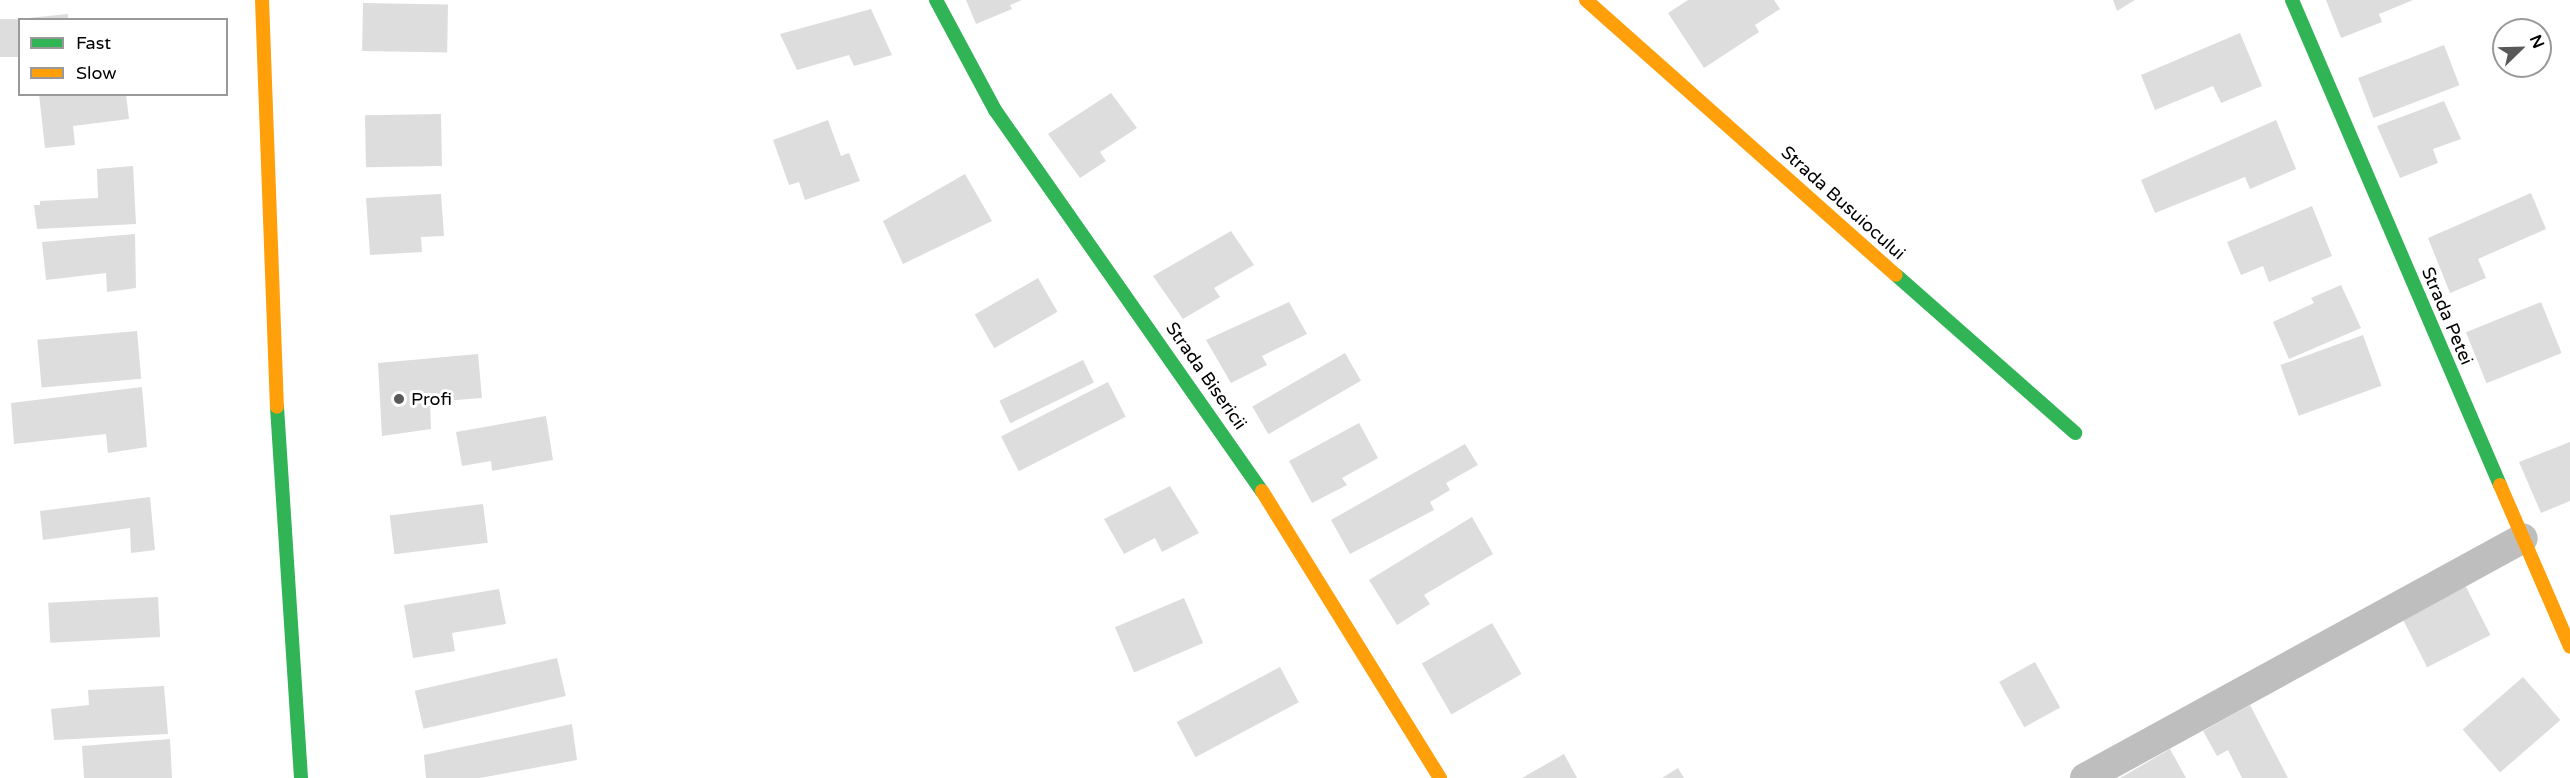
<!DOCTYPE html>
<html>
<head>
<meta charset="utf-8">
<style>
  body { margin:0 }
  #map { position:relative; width:2570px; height:778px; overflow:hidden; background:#fff; font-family:"Varela Round",sans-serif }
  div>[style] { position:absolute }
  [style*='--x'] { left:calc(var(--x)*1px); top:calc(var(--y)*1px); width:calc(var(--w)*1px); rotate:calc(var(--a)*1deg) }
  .building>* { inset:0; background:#ddd; transform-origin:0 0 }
  .street>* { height:30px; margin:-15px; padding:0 15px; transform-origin:15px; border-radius:15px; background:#bebebe }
  .fast>* { height:14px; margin:-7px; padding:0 7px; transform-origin:7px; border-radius:7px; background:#30b455 }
  .slow>* { height:14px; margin:-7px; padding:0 7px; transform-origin:7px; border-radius:7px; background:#ff9f0a }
  .dots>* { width:16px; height:16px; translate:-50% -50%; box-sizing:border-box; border:3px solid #fff; border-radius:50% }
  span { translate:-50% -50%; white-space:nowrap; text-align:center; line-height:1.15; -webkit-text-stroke:6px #fff; paint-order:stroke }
  .street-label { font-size:18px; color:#000 }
  .poi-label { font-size:18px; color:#000 }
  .left { translate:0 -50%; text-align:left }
  .legend { position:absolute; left:18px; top:18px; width:210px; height:78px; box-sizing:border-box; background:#fff; border:2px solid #999; margin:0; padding:8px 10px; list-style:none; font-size:18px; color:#000 }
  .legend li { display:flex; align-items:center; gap:12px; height:30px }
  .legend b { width:30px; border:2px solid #999 }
  .north { position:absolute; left:2492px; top:18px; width:60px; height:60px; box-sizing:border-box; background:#fff; border:2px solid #999; border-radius:50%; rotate:67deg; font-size:16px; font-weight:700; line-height:24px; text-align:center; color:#000 }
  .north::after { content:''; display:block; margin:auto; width:21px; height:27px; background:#595959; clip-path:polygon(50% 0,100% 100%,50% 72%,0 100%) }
</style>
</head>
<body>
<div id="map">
  <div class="building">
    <div style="clip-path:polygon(966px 0,1022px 0,1010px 5px,1012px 9px,976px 24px)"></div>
    <div style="clip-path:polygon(1688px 0,1774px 0,1780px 9px,1755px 25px,1759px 32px,1704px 68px,1668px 13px)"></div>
    <div style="clip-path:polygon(2113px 0,2135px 0,2117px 11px)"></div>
    <div style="clip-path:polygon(2326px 0,2413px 0,2379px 14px,2382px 22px,2341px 38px)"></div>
    <div style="left:363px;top:3px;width:85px;height:48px;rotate:1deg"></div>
    <div style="clip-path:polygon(871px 9px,892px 55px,854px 66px,849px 55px,797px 70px,780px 34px)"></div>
    <div style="clip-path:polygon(68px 14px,68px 20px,28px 20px,28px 18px)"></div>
    <div style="left:20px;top:19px;width:38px;height:20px;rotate:90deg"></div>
    <div style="clip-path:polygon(2240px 33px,2262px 86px,2221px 103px,2213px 86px,2155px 110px,2141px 75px)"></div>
    <div style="left:2444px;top:45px;width:43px;height:92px;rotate:69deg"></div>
    <div style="clip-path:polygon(1111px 93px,1137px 128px,1100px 152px,1106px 161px,1080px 178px,1048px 134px)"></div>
    <div style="clip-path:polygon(39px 94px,126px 94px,129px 119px,73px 126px,75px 145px,45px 148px)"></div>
    <div style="clip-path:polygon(2444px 101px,2461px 139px,2433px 149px,2438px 163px,2400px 178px,2377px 126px)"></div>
    <div style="left:441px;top:114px;width:52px;height:76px;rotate:89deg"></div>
    <div style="clip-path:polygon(828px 120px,841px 156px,849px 153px,860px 181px,805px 200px,799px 182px,789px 185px,773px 140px)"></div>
    <div style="clip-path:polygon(2276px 120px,2296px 169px,2250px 189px,2245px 177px,2155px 213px,2141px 180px)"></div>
    <div style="clip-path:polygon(133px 166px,136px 224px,37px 229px,34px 205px,40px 205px,40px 201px,98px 198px,97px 169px)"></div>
    <div style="clip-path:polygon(965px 174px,992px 221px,903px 264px,883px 221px)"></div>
    <div style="clip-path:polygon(2531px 193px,2546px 229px,2478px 259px,2486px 278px,2450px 293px,2428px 238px)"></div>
    <div style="clip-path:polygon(441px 194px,444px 236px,421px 237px,422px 252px,370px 255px,366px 198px)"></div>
    <div style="clip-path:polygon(2312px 206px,2332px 256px,2269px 282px,2263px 266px,2241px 275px,2227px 242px)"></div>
    <div style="clip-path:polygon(1231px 231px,1254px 265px,1214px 288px,1220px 297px,1183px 319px,1153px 276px)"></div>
    <div style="clip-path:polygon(135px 234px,136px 288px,107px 292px,106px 273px,46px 280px,42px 242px)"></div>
    <div style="left:1038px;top:278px;width:39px;height:73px;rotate:60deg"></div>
    <div style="clip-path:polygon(2341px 285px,2361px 328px,2289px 359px,2273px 322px,2314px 303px,2311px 298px)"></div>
    <div style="clip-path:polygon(1289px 302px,1307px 334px,1262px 356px,1267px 365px,1231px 383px,1206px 340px)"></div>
    <div style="left:2541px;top:302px;width:55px;height:81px;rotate:68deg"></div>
    <div style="left:137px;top:331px;width:48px;height:100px;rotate:85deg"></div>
    <div style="left:2363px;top:335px;width:54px;height:88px;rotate:70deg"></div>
    <div style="left:1345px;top:353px;width:32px;height:107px;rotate:60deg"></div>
    <div style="clip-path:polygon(478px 354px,482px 398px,430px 402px,431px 429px,382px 436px,378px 363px)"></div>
    <div style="left:1083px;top:360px;width:25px;height:93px;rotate:64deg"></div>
    <div style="left:1108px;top:382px;width:39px;height:120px;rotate:63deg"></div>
    <div style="clip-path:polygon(142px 387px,147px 447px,108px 453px,106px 434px,14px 444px,11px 403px)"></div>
    <div style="clip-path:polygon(546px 416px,553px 460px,492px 471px,491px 461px,462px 466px,456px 432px)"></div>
    <div style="clip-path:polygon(1359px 423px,1378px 458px,1342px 478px,1347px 485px,1312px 503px,1289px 461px)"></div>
    <div style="clip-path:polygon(2570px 442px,2570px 501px,2541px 513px,2519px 462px)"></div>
    <div style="clip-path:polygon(1465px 444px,1478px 465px,1446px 483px,1450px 490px,1430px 502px,1434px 510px,1350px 554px,1331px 520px)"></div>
    <div style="clip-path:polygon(1170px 486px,1199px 533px,1162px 552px,1155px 538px,1124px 554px,1104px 519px)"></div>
    <div style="clip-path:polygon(150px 497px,155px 550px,131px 553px,130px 528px,43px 540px,40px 511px)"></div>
    <div style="left:483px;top:504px;width:39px;height:94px;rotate:83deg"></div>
    <div style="clip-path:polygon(1472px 517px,1493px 554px,1424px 595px,1430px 604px,1397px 625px,1369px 580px)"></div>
    <div style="left:2465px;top:585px;width:56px;height:71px;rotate:63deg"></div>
    <div style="clip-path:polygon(499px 589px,506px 624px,452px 633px,455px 651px,413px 658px,404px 605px)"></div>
    <div style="left:158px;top:597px;width:40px;height:110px;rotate:87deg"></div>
    <div style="left:1184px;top:598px;width:49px;height:75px;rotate:67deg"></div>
    <div style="left:1492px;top:623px;width:59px;height:81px;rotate:60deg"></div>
    <div style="left:557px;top:658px;width:39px;height:146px;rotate:77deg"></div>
    <div style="left:2035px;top:662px;width:52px;height:41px;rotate:61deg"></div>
    <div style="left:1280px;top:667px;width:40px;height:117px;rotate:62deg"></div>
    <div style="left:2523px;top:677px;width:57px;height:80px;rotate:49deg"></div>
    <div style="clip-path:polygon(164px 686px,168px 734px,54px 740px,51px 709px,89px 705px,88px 690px)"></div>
    <div style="clip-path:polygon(2250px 705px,2276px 755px,2288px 778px,2242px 778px,2228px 750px,2217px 756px,2203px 731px)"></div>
    <div style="clip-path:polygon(572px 724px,577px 760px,480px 778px,426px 778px,424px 755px)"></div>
    <div style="clip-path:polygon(170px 739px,172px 778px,84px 778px,82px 746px)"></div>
    <div style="clip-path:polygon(2170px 749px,2186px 778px,2120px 778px)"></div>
    <div style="clip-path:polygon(1564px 754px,1577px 778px,1522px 778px)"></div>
    <div style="clip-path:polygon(1678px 768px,1684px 778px,1662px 778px)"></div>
  </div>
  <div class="street">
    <div style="--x:2085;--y:778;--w:499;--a:-28.7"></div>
  </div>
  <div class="fast">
    <div style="--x:936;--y:0;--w:125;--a:61.8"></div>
    <div style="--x:995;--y:110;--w:465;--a:55"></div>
    <div style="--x:2292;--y:0;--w:528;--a:66.79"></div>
    <div style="--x:1896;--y:275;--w:239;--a:41.4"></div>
    <div style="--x:277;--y:407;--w:372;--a:86.3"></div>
  </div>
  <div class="slow">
    <div style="--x:262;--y:0;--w:407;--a:87.9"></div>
    <div style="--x:1586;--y:0;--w:414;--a:41.6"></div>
    <div style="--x:2500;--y:485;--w:176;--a:66.6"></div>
    <div style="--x:1262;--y:491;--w:338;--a:58.2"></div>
  </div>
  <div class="dots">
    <div style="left:399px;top:399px;background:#595959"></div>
  </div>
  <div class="street-label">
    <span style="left:1843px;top:203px;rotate:42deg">Strada Busuiocului</span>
    <span style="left:2447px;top:316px;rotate:67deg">Strada Petei</span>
    <span style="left:1206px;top:376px;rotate:55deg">Strada Bisericii</span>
  </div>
  <div class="poi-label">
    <span class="left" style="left:411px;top:399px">Profi</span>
  </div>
  <ul class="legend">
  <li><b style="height:8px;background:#30b455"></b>Fast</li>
  <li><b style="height:8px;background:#ff9f0a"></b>Slow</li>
  </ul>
  <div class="north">N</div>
</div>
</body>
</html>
